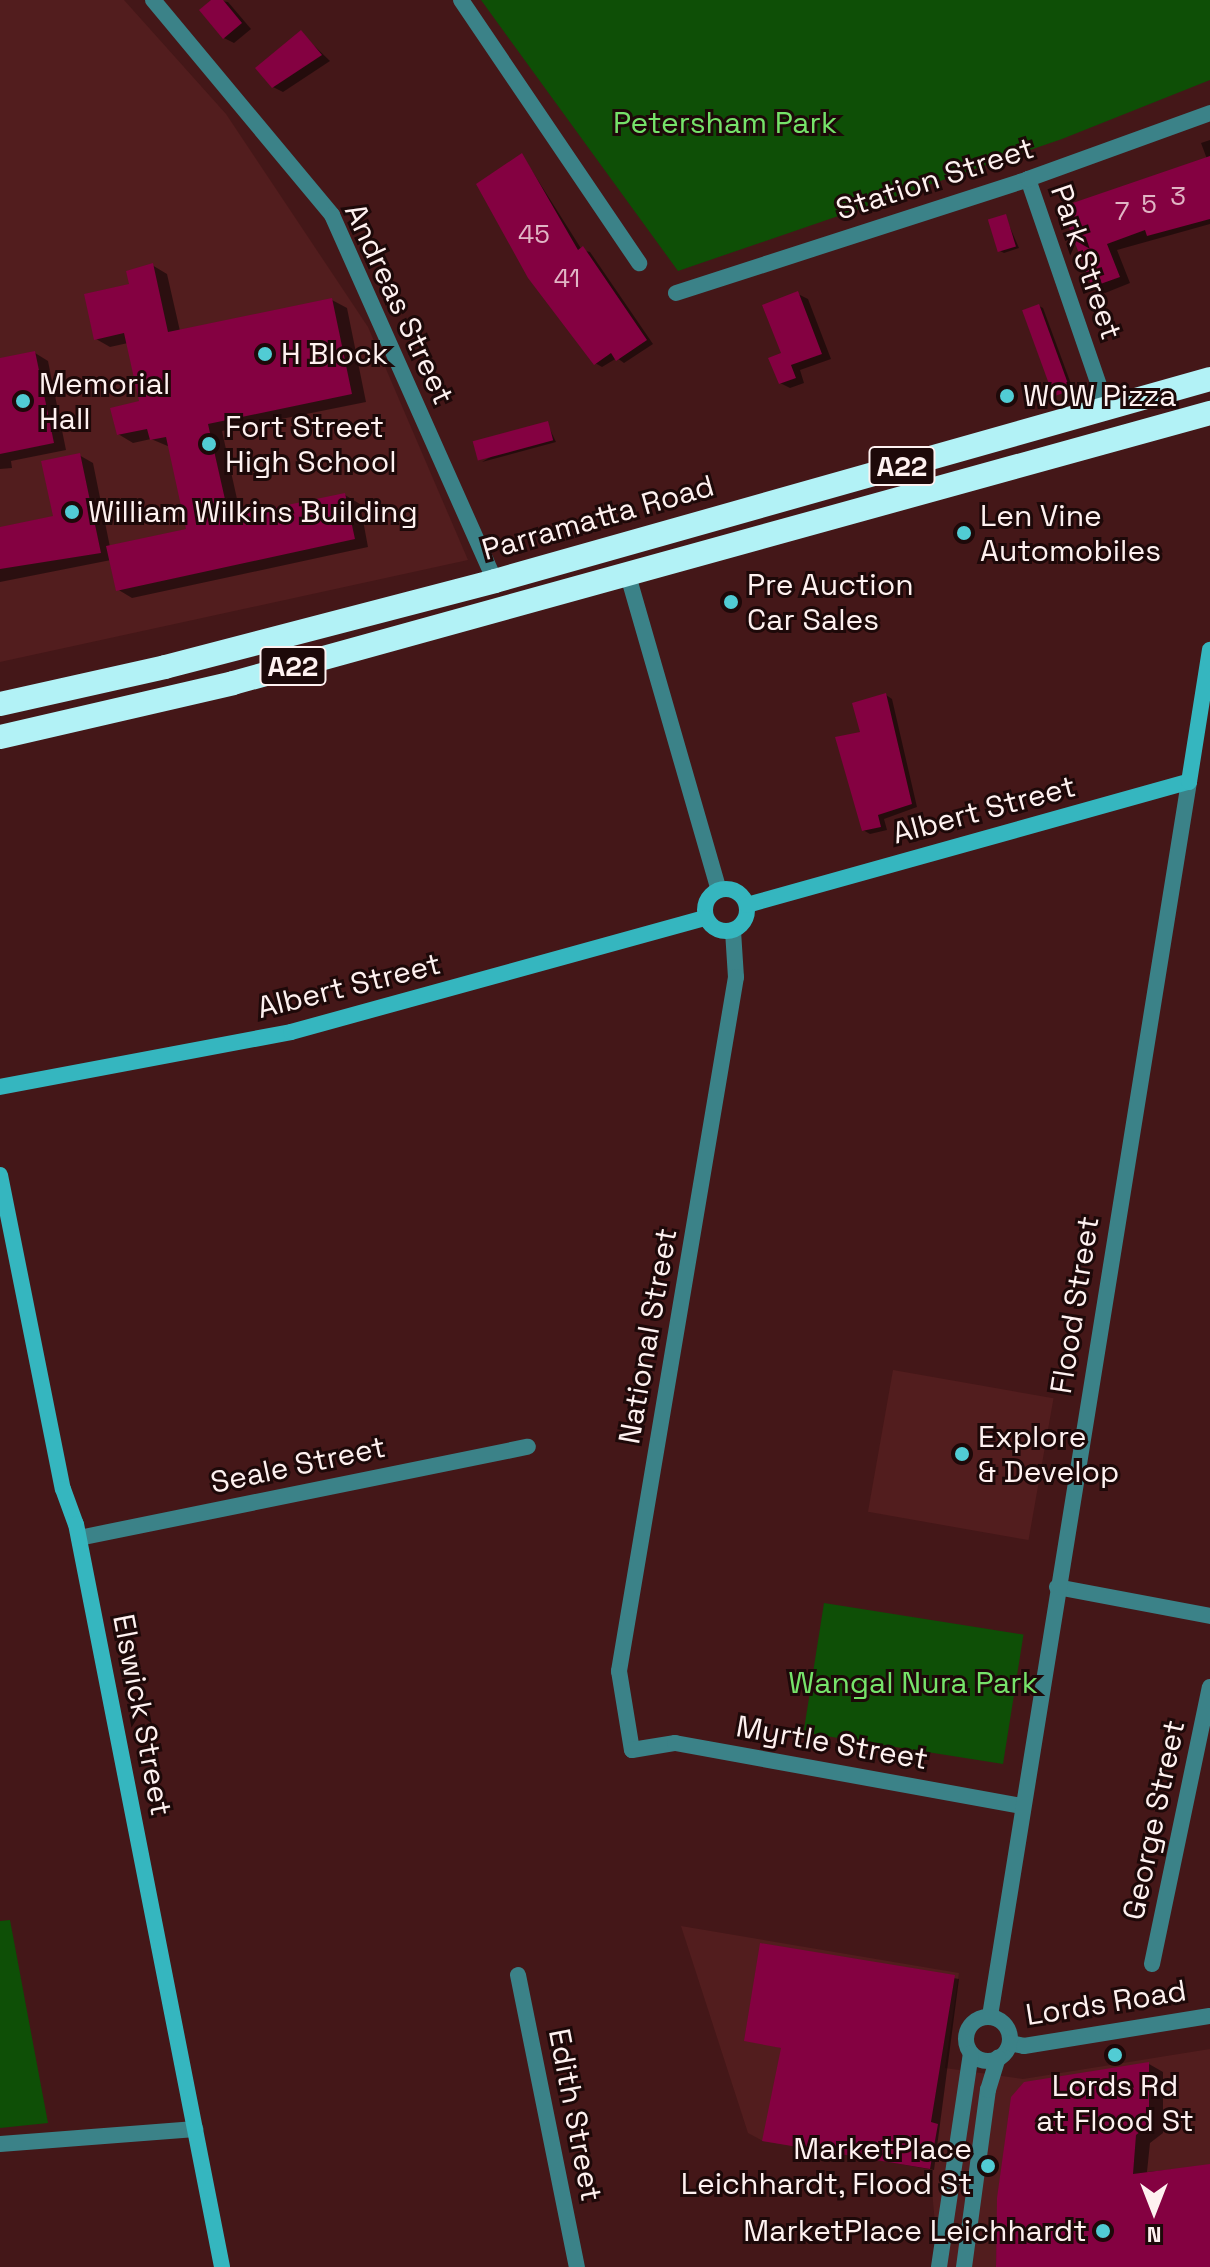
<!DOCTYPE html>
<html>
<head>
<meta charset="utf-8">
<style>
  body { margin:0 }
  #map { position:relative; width:1210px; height:2267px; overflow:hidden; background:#441718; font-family:"Space Grotesk",sans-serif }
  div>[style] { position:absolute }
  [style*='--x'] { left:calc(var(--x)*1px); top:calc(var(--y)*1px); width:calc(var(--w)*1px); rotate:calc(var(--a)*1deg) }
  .built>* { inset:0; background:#521d1e; transform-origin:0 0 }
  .green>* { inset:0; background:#0e4f06; transform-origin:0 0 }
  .shadow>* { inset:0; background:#0007 }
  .building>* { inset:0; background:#840141; transform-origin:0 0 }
  .street>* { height:16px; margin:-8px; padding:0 8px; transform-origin:8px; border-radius:8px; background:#3b8288 }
  .street>.ring { margin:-8px; padding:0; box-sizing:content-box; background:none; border:16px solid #3b8288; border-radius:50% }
  .secondary>* { height:16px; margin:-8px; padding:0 8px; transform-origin:8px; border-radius:8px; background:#35b6bf }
  .secondary>.ring { margin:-8px; padding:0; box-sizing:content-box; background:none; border:16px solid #35b6bf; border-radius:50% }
  .highway>* { height:24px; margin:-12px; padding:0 12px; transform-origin:12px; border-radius:12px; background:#b2f2f6 }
  .dots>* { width:22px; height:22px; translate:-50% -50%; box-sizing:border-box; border:4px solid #1d0909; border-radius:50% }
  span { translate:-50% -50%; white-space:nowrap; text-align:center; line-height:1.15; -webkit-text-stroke:6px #1d0909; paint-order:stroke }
  .number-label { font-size:26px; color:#e0b5c4 }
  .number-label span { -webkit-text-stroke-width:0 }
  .shield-label span { padding:2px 6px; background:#1d0909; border:2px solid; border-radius:6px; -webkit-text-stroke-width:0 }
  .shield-label { font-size:28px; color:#fef1f0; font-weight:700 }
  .park-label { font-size:30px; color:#76e36a }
  .street-label { font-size:30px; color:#fef1f0 }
  .poi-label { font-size:30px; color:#fef1f0 }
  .left { translate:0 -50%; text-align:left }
  .right { translate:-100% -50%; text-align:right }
  .north { position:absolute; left:1114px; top:2171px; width:80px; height:80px; -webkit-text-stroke:6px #1d0909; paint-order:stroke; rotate:180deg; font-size:22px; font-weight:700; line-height:32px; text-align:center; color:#fef1f0 }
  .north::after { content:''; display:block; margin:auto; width:28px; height:36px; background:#fef1f0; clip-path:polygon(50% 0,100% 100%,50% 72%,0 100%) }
</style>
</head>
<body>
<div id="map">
  <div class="built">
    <div style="clip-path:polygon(0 0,124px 0,226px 114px,368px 327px,468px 560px,0 662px)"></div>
    <div style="left:893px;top:1370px;width:163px;height:144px;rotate:10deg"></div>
    <div style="clip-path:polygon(681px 1926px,959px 1973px,945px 2068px,1023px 2079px,1210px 2049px,1210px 2267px,939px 2267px,930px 2169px,763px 2141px,748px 2133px)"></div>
  </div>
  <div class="green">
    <div style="clip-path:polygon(481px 0,1210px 0,1210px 80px,1062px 139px,678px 271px)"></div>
    <div style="left:824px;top:1603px;width:202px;height:131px;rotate:9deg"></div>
    <div style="clip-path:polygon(10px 1920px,48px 2123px,0 2128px,0 1921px)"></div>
  </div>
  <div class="shadow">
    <div style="clip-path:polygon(214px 0,228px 2px,251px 29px,234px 43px,224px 38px)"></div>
    <div style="clip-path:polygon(301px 33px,330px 61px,283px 92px,273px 87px)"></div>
    <div style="clip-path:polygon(1210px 140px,1210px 224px,1117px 250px,1130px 283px,1105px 293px,1094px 286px,1064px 208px,1207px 159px,1201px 143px)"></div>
    <div style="clip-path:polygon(522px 155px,582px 250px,590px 252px,653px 344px,624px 363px,617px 358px,602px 367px,595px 363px)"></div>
    <div style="clip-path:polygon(1005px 216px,1019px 248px,1004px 253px,1000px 251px)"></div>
    <div style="clip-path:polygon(152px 265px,167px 274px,180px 331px,332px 300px,347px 308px,366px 402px,222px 431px,241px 517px,345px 495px,360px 504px,368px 547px,132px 598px,117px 589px,111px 560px,0 582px,0 530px,56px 517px,79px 455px,93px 463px,110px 547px,188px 530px,170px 447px,151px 439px,133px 443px,118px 434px,142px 403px,128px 343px,110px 347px,96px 339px,131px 286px)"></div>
    <div style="clip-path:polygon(798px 294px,808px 299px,831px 359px,800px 370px,804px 383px,790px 388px,780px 383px)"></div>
    <div style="clip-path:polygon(1039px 306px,1043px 308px,1074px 392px,1055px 393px)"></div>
    <div style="clip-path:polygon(35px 353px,48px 361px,66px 450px,11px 461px,12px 468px,0 469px,0 360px)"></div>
    <div style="clip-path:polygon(547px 423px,556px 442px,482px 462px)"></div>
    <div style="clip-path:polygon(886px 695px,892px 699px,917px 807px,884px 819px,887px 830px,870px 834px,863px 830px,863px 733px)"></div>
    <div style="clip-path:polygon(762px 1945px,959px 1979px,934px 2170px,765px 2140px,783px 2048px,746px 2040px)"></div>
    <div style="clip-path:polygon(1149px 2064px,1163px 2072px,1163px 2133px,1150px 2143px,1147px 2172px,1210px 2166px,1210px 2267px,996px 2267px,999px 2198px)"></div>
  </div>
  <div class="building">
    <div style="clip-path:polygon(211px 0,223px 0,242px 23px,223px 39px,199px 10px)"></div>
    <div style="clip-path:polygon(301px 30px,322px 55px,272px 88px,255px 68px)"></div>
    <div style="clip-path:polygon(522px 153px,578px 250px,583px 246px,647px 340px,616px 361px,611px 353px,594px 365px,528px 278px,476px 184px)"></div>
    <div style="clip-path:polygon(1210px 156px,1210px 219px,1147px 236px,1145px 230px,1107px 244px,1120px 277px,1092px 287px,1061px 207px)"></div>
    <div style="left:1006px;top:214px;width:34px;height:19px;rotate:73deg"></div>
    <div style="clip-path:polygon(153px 263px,168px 332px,332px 298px,352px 394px,208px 424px,229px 517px,345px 493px,355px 539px,116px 591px,106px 546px,186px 529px,166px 437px,150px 440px,147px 429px,117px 435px,110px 408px,139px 401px,124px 333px,94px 340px,84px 294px,129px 284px,126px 271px)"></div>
    <div style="clip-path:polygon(798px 291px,822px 354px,791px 365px,796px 378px,779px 384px,768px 358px,781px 353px,762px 305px)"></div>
    <div style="left:1039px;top:304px;width:92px;height:18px;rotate:70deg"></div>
    <div style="clip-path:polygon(35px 351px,54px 443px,0 454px,0 358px)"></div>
    <div style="left:548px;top:421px;width:20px;height:78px;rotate:75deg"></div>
    <div style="clip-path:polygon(80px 453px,101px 553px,0 569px,0 527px,53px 516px,41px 461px)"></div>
    <div style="clip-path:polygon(886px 693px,912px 804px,878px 815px,881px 827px,862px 831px,835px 737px,860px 732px,852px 703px)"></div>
    <div style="clip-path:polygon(760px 1943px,955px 1975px,931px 2122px,938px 2124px,930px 2169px,762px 2141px,781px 2048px,744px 2041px)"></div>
    <div style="clip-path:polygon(1149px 2062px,1149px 2125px,1136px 2135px,1133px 2174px,1210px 2164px,1210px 2267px,996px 2267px,997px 2198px,1011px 2097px,1024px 2082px)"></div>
  </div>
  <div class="street">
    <div style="--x:153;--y:0;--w:280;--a:50.2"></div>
    <div style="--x:332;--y:215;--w:401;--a:66"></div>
    <div style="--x:461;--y:0;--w:318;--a:55.9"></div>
    <div style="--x:1028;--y:179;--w:242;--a:71"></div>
    <div style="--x:676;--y:293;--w:370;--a:-17.9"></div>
    <div style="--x:1028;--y:179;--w:194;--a:-19.9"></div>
    <div style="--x:627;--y:572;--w:331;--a:73.9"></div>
    <div style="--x:733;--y:931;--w:46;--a:86.3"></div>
    <div style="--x:736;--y:977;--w:704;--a:99.57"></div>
    <div style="--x:619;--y:1671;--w:80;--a:80.7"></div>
    <div style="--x:632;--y:1750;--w:44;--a:-9.2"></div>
    <div style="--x:675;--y:1743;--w:353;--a:10.3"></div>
    <div style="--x:79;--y:1538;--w:458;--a:-11.5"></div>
    <div style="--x:1057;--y:1587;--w:156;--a:10.7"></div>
    <div style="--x:1152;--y:1964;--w:283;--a:-78.2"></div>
    <div style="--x:518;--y:1975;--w:298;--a:78.6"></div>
    <div style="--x:990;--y:2016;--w:1250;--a:-80.84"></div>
    <div class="ring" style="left:966px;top:2017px;width:28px;height:28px"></div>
    <div style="--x:1010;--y:2043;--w:14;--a:12"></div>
    <div style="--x:1024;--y:2046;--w:188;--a:-9.2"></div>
    <div style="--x:0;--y:2144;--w:196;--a:-4.4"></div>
    <div style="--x:939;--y:2267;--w:216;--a:-81.5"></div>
    <div style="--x:964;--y:2267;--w:179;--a:-82.3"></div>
    <div style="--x:988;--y:2090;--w:34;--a:-73"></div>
  </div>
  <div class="secondary">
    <div class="ring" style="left:705px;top:889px;width:26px;height:26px"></div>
    <div style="--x:747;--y:905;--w:459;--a:-15.6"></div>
    <div style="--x:1189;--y:782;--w:134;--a:-81"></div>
    <div style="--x:0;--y:1087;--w:296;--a:-10.7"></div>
    <div style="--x:291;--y:1032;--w:430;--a:-15.4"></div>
    <div style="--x:0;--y:1175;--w:320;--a:78.7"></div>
    <div style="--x:63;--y:1489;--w:37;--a:70"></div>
    <div style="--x:76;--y:1524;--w:757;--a:78.88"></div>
  </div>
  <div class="highway">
    <div style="--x:0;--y:704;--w:169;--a:-12.6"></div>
    <div style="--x:165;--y:667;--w:341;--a:-14.6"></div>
    <div style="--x:495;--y:581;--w:743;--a:-15.78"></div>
    <div style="--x:0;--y:737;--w:239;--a:-13"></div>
    <div style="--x:233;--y:683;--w:1014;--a:-15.45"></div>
  </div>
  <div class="dots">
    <div style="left:265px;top:354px;background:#51ccd4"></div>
    <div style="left:1007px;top:396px;background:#51ccd4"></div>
    <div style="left:23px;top:401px;background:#51ccd4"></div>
    <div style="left:209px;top:444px;background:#51ccd4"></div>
    <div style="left:72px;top:512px;background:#51ccd4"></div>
    <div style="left:964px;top:533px;background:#51ccd4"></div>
    <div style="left:731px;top:602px;background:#51ccd4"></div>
    <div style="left:962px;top:1454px;background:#51ccd4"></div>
    <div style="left:1115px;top:2055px;background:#51ccd4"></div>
    <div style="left:988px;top:2166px;background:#51ccd4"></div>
    <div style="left:1103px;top:2231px;background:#51ccd4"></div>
  </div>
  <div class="number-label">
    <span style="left:1178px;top:197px">3</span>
    <span style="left:1149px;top:205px">5</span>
    <span style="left:1122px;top:212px">7</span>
    <span style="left:534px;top:235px">45</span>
    <span style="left:567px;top:279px">41</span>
  </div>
  <div class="shield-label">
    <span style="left:902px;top:466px">A22</span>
    <span style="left:293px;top:666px">A22</span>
  </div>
  <div class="park-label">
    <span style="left:725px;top:123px">Petersham Park</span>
    <span style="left:913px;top:1683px">Wangal Nura Park</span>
  </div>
  <div class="street-label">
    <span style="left:935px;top:179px;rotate:-18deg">Station Street</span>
    <span style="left:1086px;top:262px;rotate:71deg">Park Street</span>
    <span style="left:399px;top:304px;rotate:65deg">Andreas Street</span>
    <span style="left:598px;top:518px;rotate:-16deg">Parramatta Road</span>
    <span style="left:984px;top:810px;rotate:-15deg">Albert Street</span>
    <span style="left:349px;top:986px;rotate:-14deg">Albert Street</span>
    <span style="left:1075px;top:1305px;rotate:-81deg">Flood Street</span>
    <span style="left:648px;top:1336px;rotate:-80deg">National Street</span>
    <span style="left:298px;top:1465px;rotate:-12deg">Seale Street</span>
    <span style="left:142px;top:1715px;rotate:79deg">Elswick Street</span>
    <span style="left:832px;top:1743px;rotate:10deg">Myrtle Street</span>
    <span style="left:1154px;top:1820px;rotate:-78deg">George Street</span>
    <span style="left:1106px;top:2003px;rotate:-9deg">Lords Road</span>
    <span style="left:575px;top:2115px;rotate:79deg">Edith Street</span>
  </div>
  <div class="poi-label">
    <span class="left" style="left:281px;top:354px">H Block</span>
    <span class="left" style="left:39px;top:401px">Memorial<br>Hall</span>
    <span class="left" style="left:1023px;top:396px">WOW Pizza</span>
    <span class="left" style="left:225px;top:444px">Fort Street<br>High School</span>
    <span class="left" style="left:88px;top:512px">William Wilkins Building</span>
    <span class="left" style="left:980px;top:533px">Len Vine<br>Automobiles</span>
    <span class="left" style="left:747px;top:602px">Pre Auction<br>Car Sales</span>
    <span class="left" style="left:978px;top:1454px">Explore<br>&amp; Develop</span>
    <span style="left:1115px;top:2103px">Lords Rd<br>at Flood St</span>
    <span class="right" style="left:972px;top:2166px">MarketPlace<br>Leichhardt, Flood St</span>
    <span class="right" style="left:1087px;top:2231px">MarketPlace Leichhardt</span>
  </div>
  <div class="north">N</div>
</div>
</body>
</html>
